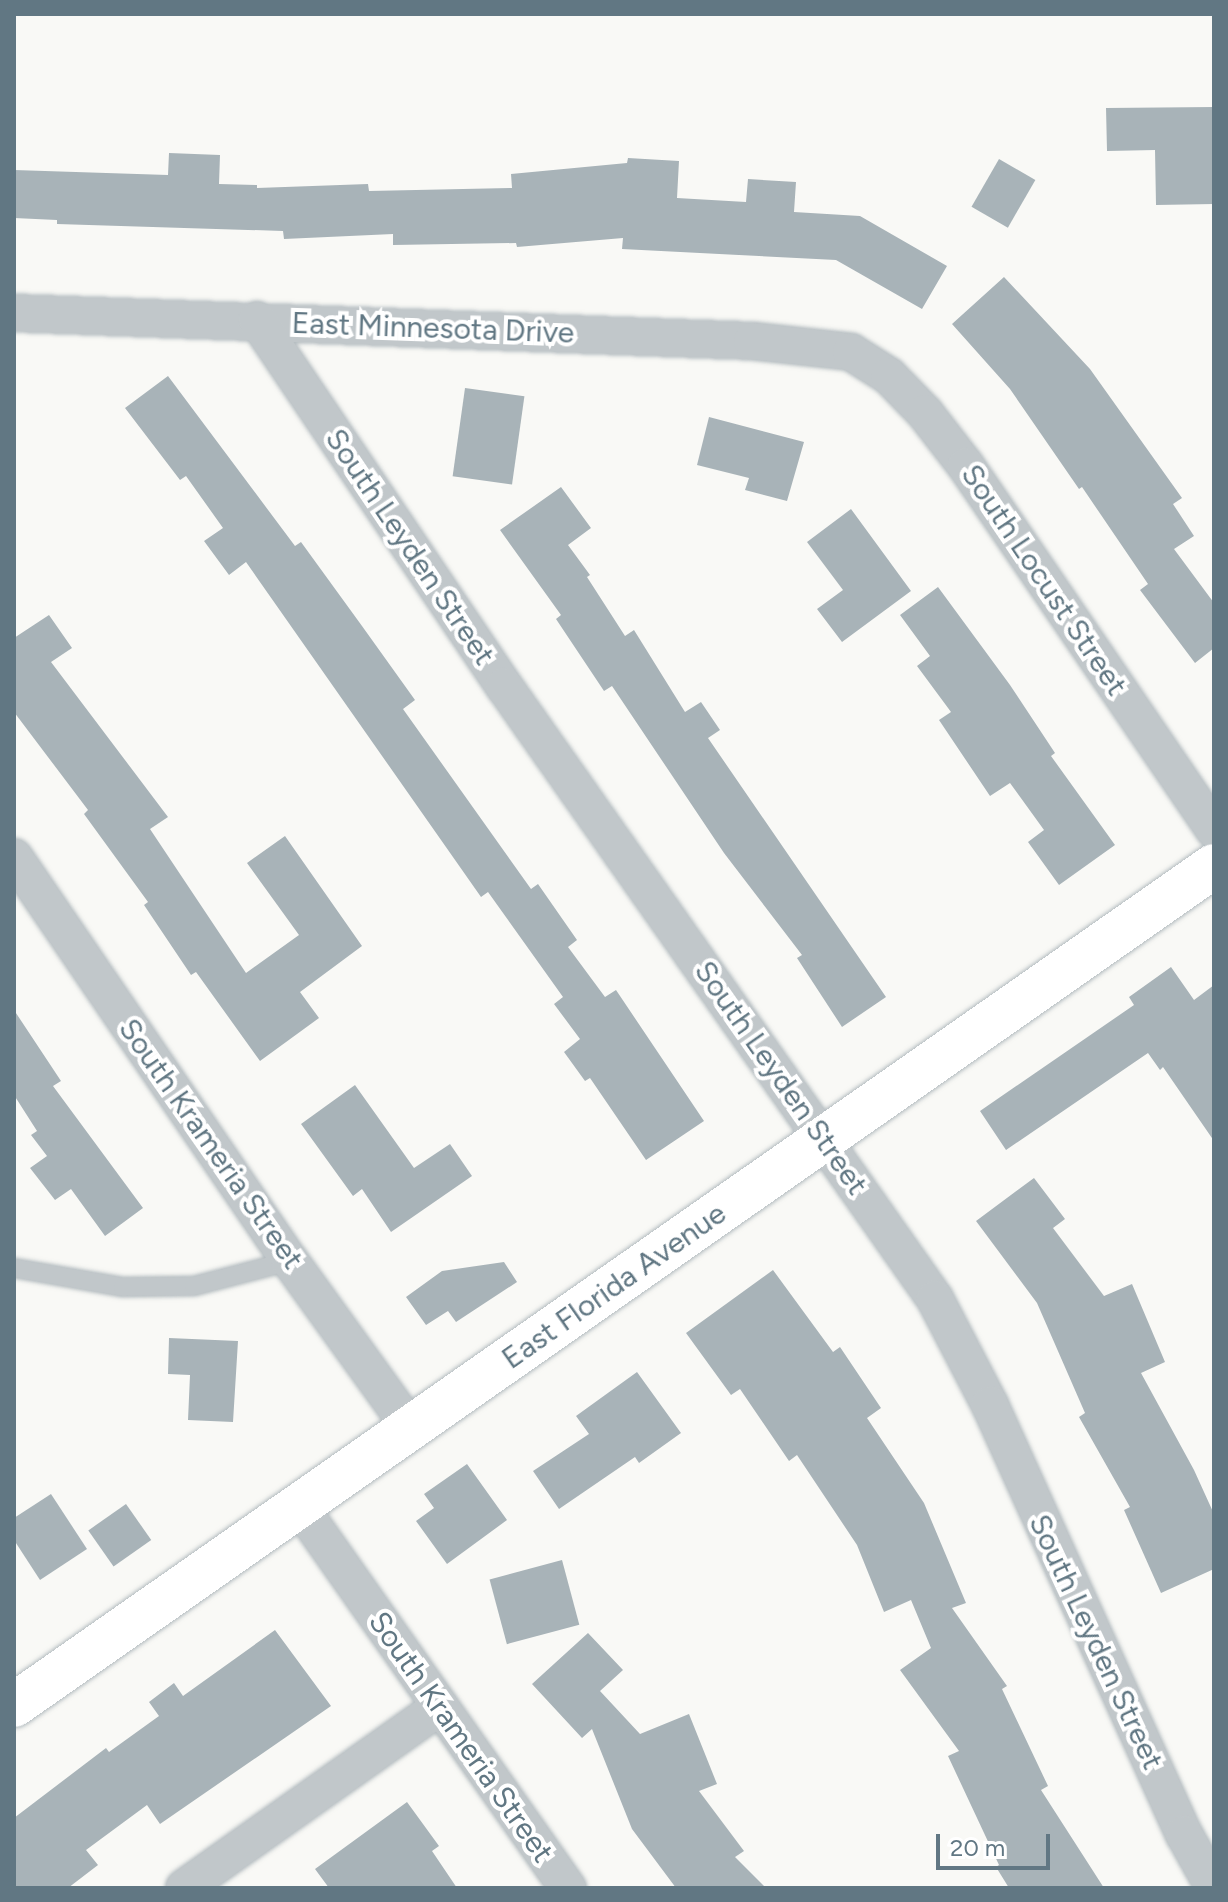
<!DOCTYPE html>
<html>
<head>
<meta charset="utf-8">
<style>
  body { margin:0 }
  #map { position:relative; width:1228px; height:1902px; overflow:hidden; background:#f9f9f6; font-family:Figtree,sans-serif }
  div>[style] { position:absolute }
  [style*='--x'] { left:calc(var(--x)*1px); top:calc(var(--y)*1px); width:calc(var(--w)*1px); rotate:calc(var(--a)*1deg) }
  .building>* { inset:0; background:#a8b3b8; transform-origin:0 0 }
  .roads { filter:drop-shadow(0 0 2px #b3bbbf) drop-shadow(0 0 2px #b3bbbf) }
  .lane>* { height:18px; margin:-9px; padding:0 9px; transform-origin:9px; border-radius:9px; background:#c1c7ca }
  .street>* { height:36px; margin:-18px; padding:0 18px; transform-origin:18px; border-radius:18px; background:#c1c7ca }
  .secondary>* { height:44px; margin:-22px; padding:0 22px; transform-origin:22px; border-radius:22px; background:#fff }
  span { translate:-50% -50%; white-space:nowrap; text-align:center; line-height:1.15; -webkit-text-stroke:8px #fff; paint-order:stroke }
  .street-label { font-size:30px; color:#617783 }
  .frame { position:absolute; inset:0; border:16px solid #617783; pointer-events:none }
  .scale { position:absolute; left:936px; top:1834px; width:114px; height:36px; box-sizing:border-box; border:4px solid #617783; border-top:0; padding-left:10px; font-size:24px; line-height:28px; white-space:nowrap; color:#617783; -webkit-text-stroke:6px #fff; paint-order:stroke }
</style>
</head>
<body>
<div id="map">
  <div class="building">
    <div style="clip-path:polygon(1214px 107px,1214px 204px,1156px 205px,1155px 150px,1107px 151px,1106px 108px)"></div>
    <div style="clip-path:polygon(169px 153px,220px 155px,219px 184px,257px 185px,257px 188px,368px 184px,369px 191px,512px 188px,511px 174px,627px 163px,628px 158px,679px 161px,677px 198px,746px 202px,748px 179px,796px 182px,794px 212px,860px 216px,947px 266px,922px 309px,836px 260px,622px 249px,623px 238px,517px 247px,516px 243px,393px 245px,393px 234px,284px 239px,283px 231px,57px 224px,57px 220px,14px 218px,14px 170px,168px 175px)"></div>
    <div style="left:999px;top:159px;width:42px;height:55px;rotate:30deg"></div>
    <div style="clip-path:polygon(1004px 277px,1090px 369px,1182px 498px,1173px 504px,1194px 536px,1174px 549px,1214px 603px,1214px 648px,1195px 663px,1140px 590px,1148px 584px,1082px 487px,1079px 489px,1010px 389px,952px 324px)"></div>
    <div style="clip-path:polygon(168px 376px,295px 546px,301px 542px,362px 626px,415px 700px,403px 709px,531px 889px,538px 884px,577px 940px,568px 947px,605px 997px,616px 990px,704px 1121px,646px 1160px,590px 1078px,585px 1081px,564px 1052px,580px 1039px,554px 1004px,563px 997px,488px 892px,481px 897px,246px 562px,229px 575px,204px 541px,223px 528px,186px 476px,180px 480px,125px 408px)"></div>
    <div style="left:465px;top:388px;width:60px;height:89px;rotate:8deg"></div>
    <div style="clip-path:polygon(709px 417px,804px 442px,787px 501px,745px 490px,749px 478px,697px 465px)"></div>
    <div style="clip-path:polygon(561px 487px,591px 528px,568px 545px,590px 575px,587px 577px,625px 636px,634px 630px,685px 712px,701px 702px,720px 730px,708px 738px,886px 997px,842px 1027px,797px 958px,802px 955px,724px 853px,612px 686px,604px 691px,556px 619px,561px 615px,500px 530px)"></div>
    <div style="clip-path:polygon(851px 509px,911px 591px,842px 642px,817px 609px,843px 590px,807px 542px)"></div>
    <div style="clip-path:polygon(938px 587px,1010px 685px,1055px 753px,1051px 756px,1115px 845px,1059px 885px,1028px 842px,1044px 830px,1010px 783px,990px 796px,939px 720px,951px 712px,917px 666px,930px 656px,900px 615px)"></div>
    <div style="clip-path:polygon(49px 615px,72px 648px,51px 662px,168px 817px,150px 829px,246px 973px,299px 935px,247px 863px,285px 836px,362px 946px,300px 992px,319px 1018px,260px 1061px,196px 972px,191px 975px,144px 905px,148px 902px,84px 814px,88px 810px,14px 712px,14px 638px)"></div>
    <div style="clip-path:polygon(1171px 967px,1194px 1000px,1214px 985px,1214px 1141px,1163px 1067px,1160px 1070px,1148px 1053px,1006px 1150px,980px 1111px,1134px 1005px,1129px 997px)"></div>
    <div style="clip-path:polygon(14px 1010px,61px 1081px,53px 1086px,143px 1208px,105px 1236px,71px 1189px,55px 1200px,30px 1168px,47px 1156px,31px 1135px,37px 1131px,14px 1095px)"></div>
    <div style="clip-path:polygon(355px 1085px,414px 1168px,450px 1144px,472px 1176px,391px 1232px,362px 1189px,353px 1196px,301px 1124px)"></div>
    <div style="clip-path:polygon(1034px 1178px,1065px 1219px,1053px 1228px,1104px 1296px,1132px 1284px,1165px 1362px,1141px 1373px,1194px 1470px,1214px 1514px,1214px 1569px,1161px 1593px,1124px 1510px,1130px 1507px,1079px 1417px,1085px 1413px,1037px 1303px,976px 1221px)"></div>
    <div style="clip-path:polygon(504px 1262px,517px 1282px,456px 1322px,448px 1311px,426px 1325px,406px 1297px,442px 1271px)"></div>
    <div style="clip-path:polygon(773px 1270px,833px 1352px,840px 1347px,881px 1408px,867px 1418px,924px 1503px,966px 1603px,952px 1608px,1007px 1686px,1002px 1689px,1048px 1786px,1041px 1790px,1104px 1888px,1009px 1888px,996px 1867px,999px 1865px,948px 1756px,959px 1751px,900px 1670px,931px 1648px,911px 1600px,884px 1612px,857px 1545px,797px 1455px,789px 1461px,740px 1389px,731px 1395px,686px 1333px)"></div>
    <div style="clip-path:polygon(169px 1338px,238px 1341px,233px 1422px,188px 1420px,190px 1375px,168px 1374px)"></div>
    <div style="clip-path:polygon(637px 1372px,681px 1433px,639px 1463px,635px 1457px,559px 1509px,533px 1471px,589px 1434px,576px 1416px)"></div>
    <div style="clip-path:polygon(467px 1464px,507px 1520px,447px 1564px,416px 1521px,434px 1508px,424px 1494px)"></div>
    <div style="clip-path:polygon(51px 1494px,87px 1549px,40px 1580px,14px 1540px,14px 1518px)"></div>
    <div style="left:126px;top:1504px;width:44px;height:46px;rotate:55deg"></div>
    <div style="left:562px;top:1560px;width:67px;height:75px;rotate:75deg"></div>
    <div style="clip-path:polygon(275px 1630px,331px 1706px,160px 1824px,147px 1805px,86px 1850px,98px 1865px,68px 1888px,14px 1888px,14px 1818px,106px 1748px,109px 1752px,159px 1716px,149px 1702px,174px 1683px,183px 1696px)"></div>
    <div style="clip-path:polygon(588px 1633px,623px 1670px,600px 1691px,640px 1734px,689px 1714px,717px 1784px,699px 1791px,744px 1851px,735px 1857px,766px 1888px,676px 1888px,632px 1829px,592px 1729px,582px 1738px,532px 1684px)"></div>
    <div style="clip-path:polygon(407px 1802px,439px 1846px,432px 1851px,457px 1888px,329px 1888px,315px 1869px)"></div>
  </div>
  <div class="roads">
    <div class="lane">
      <div style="--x:14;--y:1268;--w:111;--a:9.9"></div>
      <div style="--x:123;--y:1287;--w:71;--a:-0.8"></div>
      <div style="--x:194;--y:1286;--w:99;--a:-14.6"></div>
    </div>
    <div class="street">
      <div style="--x:14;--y:313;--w:739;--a:2.17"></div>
      <div style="--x:752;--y:341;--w:100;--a:6.3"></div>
      <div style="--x:851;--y:352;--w:45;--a:32.3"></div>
      <div style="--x:889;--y:376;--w:52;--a:45.8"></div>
      <div style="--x:925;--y:413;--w:67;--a:52.3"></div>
      <div style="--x:966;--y:466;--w:440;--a:55.7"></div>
      <div style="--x:257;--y:320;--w:442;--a:56"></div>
      <div style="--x:504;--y:686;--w:749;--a:54.89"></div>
      <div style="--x:935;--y:1299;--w:119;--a:62.6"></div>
      <div style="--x:990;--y:1405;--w:471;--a:65.7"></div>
      <div style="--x:1184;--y:1834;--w:62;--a:60.9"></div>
      <div style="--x:14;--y:857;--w:489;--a:55.7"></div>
      <div style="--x:290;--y:1261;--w:207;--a:54.2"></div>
      <div style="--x:300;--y:1507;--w:466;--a:54.9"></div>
      <div style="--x:184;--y:1888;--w:314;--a:-35.3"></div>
    </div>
    <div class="secondary">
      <div style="--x:14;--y:1705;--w:1464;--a:-34.96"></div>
    </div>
  </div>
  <div class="street-label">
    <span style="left:433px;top:328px;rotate:2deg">East Minnesota Drive</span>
    <span style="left:410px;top:547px;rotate:56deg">South Leyden Street</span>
    <span style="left:1044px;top:580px;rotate:56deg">South Locust Street</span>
    <span style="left:781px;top:1078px;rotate:55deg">South Leyden Street</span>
    <span style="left:211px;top:1144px;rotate:55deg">South Krameria Street</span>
    <span style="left:614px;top:1286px;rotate:-35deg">East Florida Avenue</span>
    <span style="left:1096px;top:1642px;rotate:65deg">South Leyden Street</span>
    <span style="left:461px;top:1737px;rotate:55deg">South Krameria Street</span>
  </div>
  <div class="frame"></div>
  <div class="scale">20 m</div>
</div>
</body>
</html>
